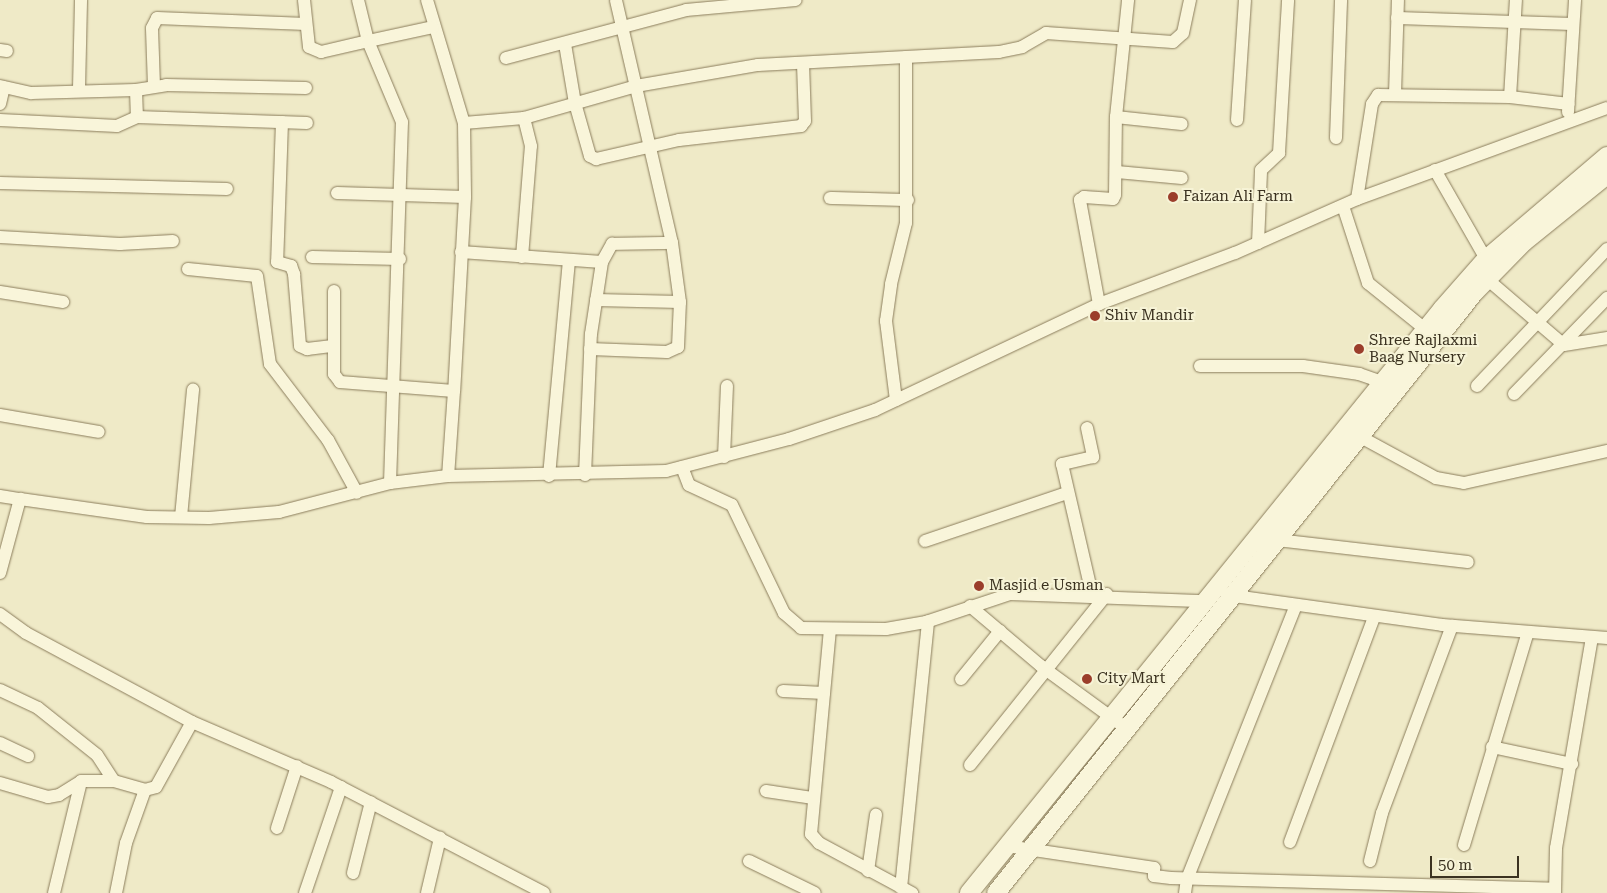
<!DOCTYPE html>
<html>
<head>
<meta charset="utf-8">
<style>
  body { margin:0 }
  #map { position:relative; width:1607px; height:893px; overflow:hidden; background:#efeac7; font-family:"Roboto Serif",serif }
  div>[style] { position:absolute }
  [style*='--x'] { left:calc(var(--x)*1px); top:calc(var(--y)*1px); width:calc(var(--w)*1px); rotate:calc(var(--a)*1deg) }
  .roads { filter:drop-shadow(0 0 1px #8b7d5c) drop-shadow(0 0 1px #8b7d5c) }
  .street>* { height:12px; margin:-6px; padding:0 6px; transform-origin:6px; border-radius:6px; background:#f9f5da }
  .secondary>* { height:18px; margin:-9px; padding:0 9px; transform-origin:9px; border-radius:9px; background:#f9f5da }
  .dots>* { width:14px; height:14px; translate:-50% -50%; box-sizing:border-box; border:2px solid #f6f3d6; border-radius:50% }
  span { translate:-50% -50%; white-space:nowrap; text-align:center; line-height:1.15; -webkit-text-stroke:4px #f6f3d6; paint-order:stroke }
  .poi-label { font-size:15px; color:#3b3220 }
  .left { translate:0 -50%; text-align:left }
  .scale { position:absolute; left:1430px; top:856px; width:89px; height:22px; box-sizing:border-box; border:2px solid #3b3220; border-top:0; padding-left:6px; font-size:15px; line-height:18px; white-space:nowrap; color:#3b3220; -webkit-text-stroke:4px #f6f3d6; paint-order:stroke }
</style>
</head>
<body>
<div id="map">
  <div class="roads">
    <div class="street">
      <div style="--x:304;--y:0;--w:47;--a:83.9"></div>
      <div style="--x:309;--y:47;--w:13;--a:23"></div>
      <div style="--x:321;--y:52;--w:48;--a:-13.2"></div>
      <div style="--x:368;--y:41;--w:42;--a:-103.7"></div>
      <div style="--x:427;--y:0;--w:128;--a:73.3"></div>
      <div style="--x:464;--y:123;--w:74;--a:89.2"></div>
      <div style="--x:465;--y:197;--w:194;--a:93.2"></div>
      <div style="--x:1397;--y:18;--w:176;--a:2"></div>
      <div style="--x:565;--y:44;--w:60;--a:80.4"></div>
      <div style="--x:575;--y:103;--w:55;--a:74.2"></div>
      <div style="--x:590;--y:156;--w:7;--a:27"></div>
      <div style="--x:596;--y:159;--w:85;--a:-12.9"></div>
      <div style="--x:679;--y:140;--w:123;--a:-6.5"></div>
      <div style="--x:801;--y:126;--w:6;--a:-51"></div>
      <div style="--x:805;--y:121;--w:57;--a:-92"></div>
      <div style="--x:0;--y:50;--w:7;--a:8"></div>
      <div style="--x:506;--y:58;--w:186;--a:-14.9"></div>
      <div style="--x:686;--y:10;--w:110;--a:-5.2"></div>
      <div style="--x:0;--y:86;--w:32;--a:13"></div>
      <div style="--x:31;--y:93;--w:105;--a:-1.6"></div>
      <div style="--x:136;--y:90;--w:30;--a:-9"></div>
      <div style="--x:166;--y:85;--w:140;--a:1.2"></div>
      <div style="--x:154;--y:86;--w:58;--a:-92"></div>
      <div style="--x:152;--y:28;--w:11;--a:-63"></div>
      <div style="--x:157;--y:18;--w:149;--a:2.3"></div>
      <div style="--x:79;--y:89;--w:89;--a:-88.7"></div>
      <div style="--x:136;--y:90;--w:27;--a:88"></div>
      <div style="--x:137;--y:117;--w:170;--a:2"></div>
      <div style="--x:1395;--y:94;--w:94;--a:-88.2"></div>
      <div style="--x:1510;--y:97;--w:97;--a:-86.5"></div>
      <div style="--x:0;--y:104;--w:17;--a:-77"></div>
      <div style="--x:1568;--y:112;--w:112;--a:-86.4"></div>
      <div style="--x:1116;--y:117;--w:66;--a:6.1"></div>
      <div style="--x:0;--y:120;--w:117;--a:2.9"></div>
      <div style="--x:117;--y:126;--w:22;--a:-24"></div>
      <div style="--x:1237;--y:120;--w:120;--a:-86.2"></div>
      <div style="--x:282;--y:122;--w:140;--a:92"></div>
      <div style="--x:277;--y:262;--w:15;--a:16"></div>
      <div style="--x:291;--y:266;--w:9;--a:69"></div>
      <div style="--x:294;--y:274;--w:72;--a:85.2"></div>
      <div style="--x:300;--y:346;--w:8;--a:23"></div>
      <div style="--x:307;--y:349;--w:26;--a:-7"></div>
      <div style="--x:464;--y:123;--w:60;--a:-4.8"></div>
      <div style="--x:524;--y:118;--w:116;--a:-15.9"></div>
      <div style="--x:636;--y:86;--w:124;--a:-9.8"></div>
      <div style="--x:758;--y:65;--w:241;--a:-3.1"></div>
      <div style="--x:999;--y:52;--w:24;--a:-12"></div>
      <div style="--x:1022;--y:47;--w:28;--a:-30"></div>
      <div style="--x:1046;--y:33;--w:127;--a:4.1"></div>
      <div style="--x:1173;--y:42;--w:13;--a:-42"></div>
      <div style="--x:1183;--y:33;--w:34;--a:-78"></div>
      <div style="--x:1336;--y:138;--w:138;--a:-87.9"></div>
      <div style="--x:1435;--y:170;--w:103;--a:60.2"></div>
      <div style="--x:1117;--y:172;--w:65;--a:5.3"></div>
      <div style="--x:0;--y:183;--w:227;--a:1.5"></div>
      <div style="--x:337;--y:193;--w:128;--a:1.8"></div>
      <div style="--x:830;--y:198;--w:78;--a:1.5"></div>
      <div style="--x:1357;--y:199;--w:96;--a:-81"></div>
      <div style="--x:1372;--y:104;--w:11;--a:-56"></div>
      <div style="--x:1378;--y:95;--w:132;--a:0.9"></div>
      <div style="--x:1510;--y:97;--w:59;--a:6.8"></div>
      <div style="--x:1343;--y:206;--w:81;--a:72"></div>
      <div style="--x:1368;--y:283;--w:73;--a:38.9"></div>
      <div style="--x:0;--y:237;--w:120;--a:3.3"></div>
      <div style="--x:120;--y:244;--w:53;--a:-3.2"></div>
      <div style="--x:1258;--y:243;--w:73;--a:-87.6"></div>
      <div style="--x:1261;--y:170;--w:25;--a:-43"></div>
      <div style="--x:1279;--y:153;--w:153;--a:-86.6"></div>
      <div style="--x:461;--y:252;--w:141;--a:4.1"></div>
      <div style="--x:312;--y:257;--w:88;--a:1.3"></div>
      <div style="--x:522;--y:257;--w:111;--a:-85.4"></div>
      <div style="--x:531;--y:146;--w:29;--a:-104"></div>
      <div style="--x:188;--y:269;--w:69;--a:5.8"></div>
      <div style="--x:257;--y:276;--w:89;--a:81.6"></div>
      <div style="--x:270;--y:364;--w:96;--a:52.7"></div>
      <div style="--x:328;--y:440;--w:60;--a:61.3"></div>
      <div style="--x:1487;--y:279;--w:101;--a:40.6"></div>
      <div style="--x:1564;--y:345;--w:44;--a:-9.2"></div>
      <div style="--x:334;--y:291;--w:83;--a:90"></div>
      <div style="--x:334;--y:374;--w:10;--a:53"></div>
      <div style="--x:340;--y:382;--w:114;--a:4.5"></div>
      <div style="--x:454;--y:391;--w:85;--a:94"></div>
      <div style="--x:0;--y:292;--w:64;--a:9"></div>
      <div style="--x:596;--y:300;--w:84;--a:1.4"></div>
      <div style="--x:1099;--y:304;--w:106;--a:-100.4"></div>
      <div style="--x:1080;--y:200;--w:5;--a:-37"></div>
      <div style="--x:1084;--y:197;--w:29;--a:4"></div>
      <div style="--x:1113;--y:199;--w:4;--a:-63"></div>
      <div style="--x:1115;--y:195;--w:78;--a:-89.3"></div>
      <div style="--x:1116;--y:117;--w:118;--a:-84.1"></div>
      <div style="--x:590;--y:349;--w:77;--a:2.2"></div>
      <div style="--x:667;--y:352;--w:12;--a:-24"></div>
      <div style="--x:678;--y:347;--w:45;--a:-87.5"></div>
      <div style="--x:680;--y:302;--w:60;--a:-97.7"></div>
      <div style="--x:672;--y:243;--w:249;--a:-103"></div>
      <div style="--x:1200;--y:366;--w:103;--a:0"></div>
      <div style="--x:1303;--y:366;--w:57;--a:8.1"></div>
      <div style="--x:1359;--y:374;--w:24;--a:19"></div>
      <div style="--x:1477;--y:386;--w:189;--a:-46.5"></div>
      <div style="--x:1514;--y:394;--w:134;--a:-45.9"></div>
      <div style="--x:896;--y:400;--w:80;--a:-97.2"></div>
      <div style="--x:886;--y:321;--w:37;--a:-82"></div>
      <div style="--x:891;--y:284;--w:63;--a:-76.2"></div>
      <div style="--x:906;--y:223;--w:166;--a:-90"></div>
      <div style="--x:0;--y:415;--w:100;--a:9.7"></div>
      <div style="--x:1087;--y:428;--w:30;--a:78"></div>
      <div style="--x:1093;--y:457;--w:32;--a:167"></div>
      <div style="--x:1062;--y:464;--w:133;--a:77"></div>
      <div style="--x:1357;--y:435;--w:90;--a:28.6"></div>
      <div style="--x:1436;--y:478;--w:28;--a:10"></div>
      <div style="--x:1464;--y:483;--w:147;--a:-12.6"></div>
      <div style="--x:724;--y:457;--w:71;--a:-87.6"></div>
      <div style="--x:682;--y:467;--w:19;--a:69"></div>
      <div style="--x:689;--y:485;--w:47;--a:24.9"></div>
      <div style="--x:732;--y:505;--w:120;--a:64.3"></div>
      <div style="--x:784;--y:613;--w:23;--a:41"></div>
      <div style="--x:801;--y:628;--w:85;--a:0.7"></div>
      <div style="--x:886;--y:629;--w:41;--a:-9.9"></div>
      <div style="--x:926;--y:622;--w:89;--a:-18.4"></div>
      <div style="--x:1010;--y:594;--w:195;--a:2.1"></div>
      <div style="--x:585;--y:475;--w:141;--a:-87.6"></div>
      <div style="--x:591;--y:334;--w:73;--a:-81.3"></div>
      <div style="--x:602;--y:262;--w:21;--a:-61"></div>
      <div style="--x:612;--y:244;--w:60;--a:-1"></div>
      <div style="--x:549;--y:476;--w:217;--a:-84.7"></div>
      <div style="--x:390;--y:483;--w:361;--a:-88.1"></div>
      <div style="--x:402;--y:122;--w:88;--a:-112.8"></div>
      <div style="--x:368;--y:41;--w:66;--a:-12.2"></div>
      <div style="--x:0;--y:496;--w:20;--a:9"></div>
      <div style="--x:181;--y:517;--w:128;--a:-84.6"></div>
      <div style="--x:1277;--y:540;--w:192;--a:6.6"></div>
      <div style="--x:925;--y:541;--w:150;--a:-18.7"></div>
      <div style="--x:0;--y:573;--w:77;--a:-74.9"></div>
      <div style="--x:20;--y:499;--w:128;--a:8.1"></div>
      <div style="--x:147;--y:517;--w:62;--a:0.9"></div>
      <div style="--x:209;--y:518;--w:70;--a:-4.9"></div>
      <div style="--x:279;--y:512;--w:115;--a:-14.6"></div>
      <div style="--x:390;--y:483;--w:58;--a:-6.9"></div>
      <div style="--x:448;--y:476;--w:218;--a:-1.3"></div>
      <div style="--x:666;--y:471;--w:127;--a:-14.6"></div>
      <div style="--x:789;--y:439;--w:91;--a:-18.6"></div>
      <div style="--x:875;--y:410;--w:248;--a:-25.3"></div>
      <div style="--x:1099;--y:304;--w:145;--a:-20.6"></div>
      <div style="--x:1235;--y:253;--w:133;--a:-23.9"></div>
      <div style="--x:1357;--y:199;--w:266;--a:-20"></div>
      <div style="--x:1227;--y:595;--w:217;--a:7.9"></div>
      <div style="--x:1442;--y:625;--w:166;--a:4.5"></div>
      <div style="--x:970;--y:606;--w:93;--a:40.2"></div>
      <div style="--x:1041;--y:666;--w:107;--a:36.2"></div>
      <div style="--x:0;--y:614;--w:32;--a:36"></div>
      <div style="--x:26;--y:633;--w:188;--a:28.2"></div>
      <div style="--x:192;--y:722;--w:151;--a:23.3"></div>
      <div style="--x:331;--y:782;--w:240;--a:27.5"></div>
      <div style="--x:830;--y:629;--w:206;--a:95.3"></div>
      <div style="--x:811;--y:834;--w:12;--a:48"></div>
      <div style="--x:819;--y:843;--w:106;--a:28.3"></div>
      <div style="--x:961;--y:679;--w:62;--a:-50.9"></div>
      <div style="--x:0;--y:690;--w:42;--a:25.3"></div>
      <div style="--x:38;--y:708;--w:75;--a:38.5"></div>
      <div style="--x:97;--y:755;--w:31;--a:57"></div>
      <div style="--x:783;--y:691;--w:41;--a:2.8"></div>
      <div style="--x:0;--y:743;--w:31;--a:25"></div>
      <div style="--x:1492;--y:747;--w:82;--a:12"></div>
      <div style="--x:970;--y:765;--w:219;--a:-51.3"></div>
      <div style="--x:0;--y:783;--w:50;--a:16.3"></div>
      <div style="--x:48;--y:797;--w:11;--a:-10"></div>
      <div style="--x:59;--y:795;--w:26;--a:-32"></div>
      <div style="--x:81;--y:781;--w:33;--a:0"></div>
      <div style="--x:114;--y:781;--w:32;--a:16"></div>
      <div style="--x:145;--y:790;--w:11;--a:-15"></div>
      <div style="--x:156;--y:787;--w:74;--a:-61"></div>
      <div style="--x:766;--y:791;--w:48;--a:8.5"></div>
      <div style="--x:277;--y:828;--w:65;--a:-72.1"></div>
      <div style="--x:1290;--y:842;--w:240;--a:-69.5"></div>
      <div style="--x:1464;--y:845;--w:222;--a:-73.3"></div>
      <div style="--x:1007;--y:846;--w:149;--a:8.5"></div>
      <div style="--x:1154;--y:868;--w:8;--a:90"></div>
      <div style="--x:1154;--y:876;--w:17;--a:7"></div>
      <div style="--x:1171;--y:878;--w:384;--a:1.6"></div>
      <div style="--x:749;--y:861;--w:73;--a:25.9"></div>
      <div style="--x:1370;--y:861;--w:49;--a:-76"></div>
      <div style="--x:1382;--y:813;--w:200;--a:-69.5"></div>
      <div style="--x:868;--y:871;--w:57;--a:-81.9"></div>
      <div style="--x:353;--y:873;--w:73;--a:-75.8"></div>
      <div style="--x:901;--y:888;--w:268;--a:-84.2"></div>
      <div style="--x:54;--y:893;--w:115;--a:-76.4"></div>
      <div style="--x:116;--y:893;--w:51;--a:-78.7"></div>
      <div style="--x:126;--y:843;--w:56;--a:-70.3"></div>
      <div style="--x:305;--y:893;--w:112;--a:-71.2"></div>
      <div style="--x:427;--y:893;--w:57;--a:-76.7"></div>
      <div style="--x:1185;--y:893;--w:14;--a:-82"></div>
      <div style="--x:1187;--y:879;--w:293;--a:-68.3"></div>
      <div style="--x:1555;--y:893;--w:45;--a:-88.7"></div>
      <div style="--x:1556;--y:848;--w:214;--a:-80.3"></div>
    </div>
    <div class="secondary">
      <div style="--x:969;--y:893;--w:752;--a:-50.99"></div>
      <div style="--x:1442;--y:309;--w:67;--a:-48.7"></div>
      <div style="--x:1486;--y:259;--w:159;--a:-40.4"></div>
      <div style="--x:996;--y:893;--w:767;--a:-51.46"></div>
      <div style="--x:1474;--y:293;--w:71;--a:-45.6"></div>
      <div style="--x:1524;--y:242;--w:107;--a:-38.9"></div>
    </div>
  </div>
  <div class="dots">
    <div style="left:1173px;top:197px;background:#9b3e2b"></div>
    <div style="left:1095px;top:316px;background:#9b3e2b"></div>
    <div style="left:1359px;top:349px;background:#9b3e2b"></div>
    <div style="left:979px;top:586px;background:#9b3e2b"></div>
    <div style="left:1087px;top:679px;background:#9b3e2b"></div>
  </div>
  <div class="poi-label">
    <span class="left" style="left:1183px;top:197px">Faizan Ali Farm</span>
    <span class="left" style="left:1105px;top:316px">Shiv Mandir</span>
    <span class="left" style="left:1369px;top:349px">Shree Rajlaxmi<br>Baag Nursery</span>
    <span class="left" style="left:989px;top:586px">Masjid e Usman</span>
    <span class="left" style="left:1097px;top:679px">City Mart</span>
  </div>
  <div class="scale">50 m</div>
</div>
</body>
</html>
